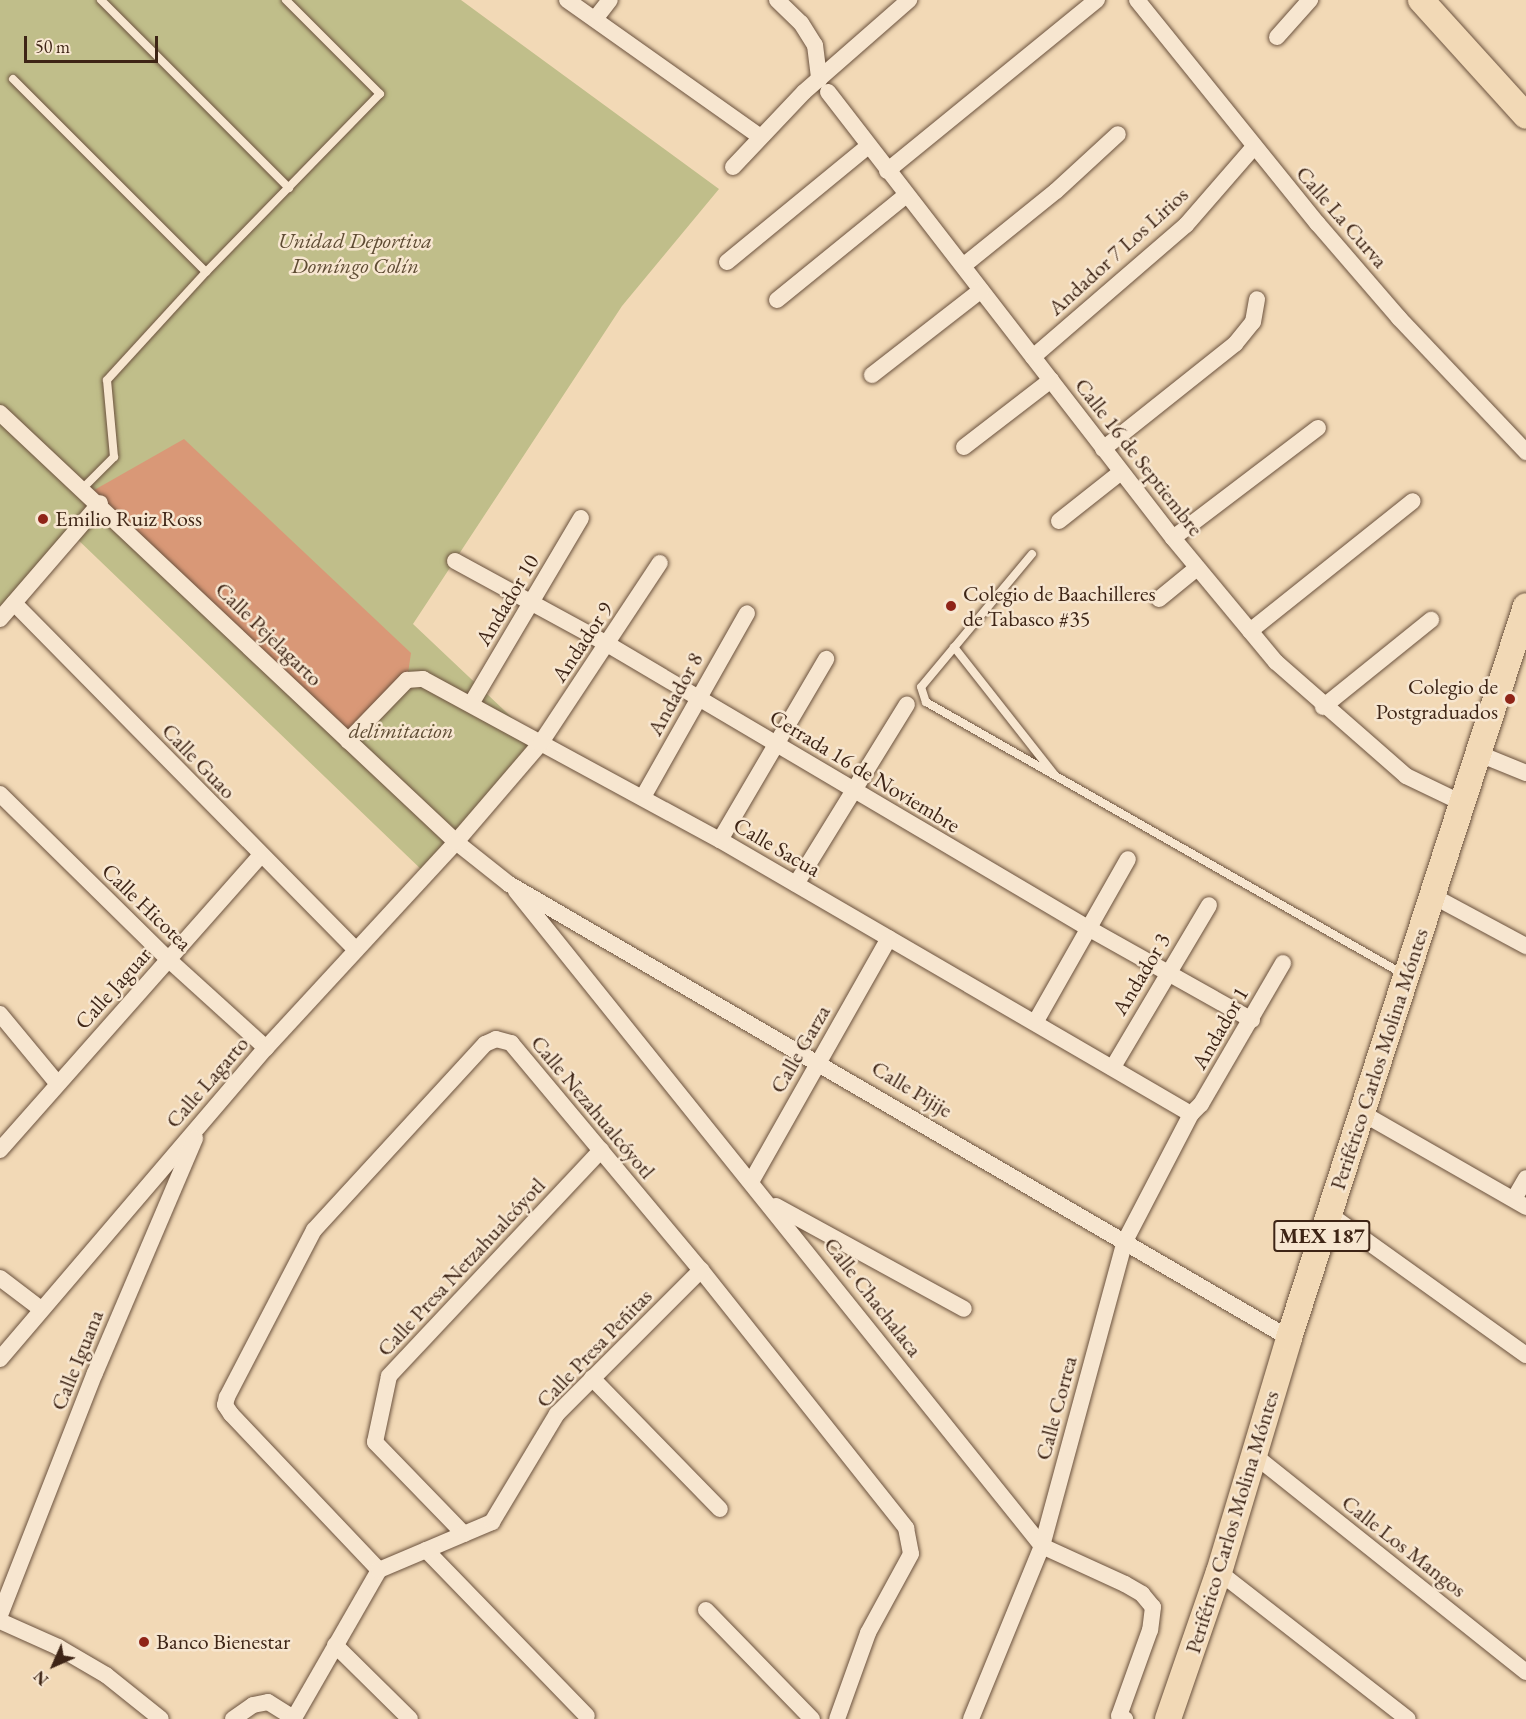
<!DOCTYPE html>
<html>
<head>
<meta charset="utf-8">
<style>
  body { margin:0 }
  #map { position:relative; width:1526px; height:1719px; overflow:hidden; background:#f2d9b6; font-family:"EB Garamond",serif }
  div>[style] { position:absolute }
  [style*='--x'] { left:calc(var(--x)*1px); top:calc(var(--y)*1px); width:calc(var(--w)*1px); rotate:calc(var(--a)*1deg) }
  .green>* { inset:0; background:#c0be8a }
  .building>* { inset:0; background:#d99877 }
  .roads { filter:drop-shadow(0 0 2px #6b523e) drop-shadow(0 0 2px #6b523e) }
  .lane>* { height:8px; margin:-4px; padding:0 4px; transform-origin:4px; border-radius:4px; background:#f7e6d0 }
  .street>* { height:16px; margin:-8px; padding:0 8px; transform-origin:8px; border-radius:8px; background:#f7e6d0 }
  .primary>* { height:26px; margin:-13px; padding:0 13px; transform-origin:13px; border-radius:13px; background:#f2d9b6 }
  .dots>* { width:16px; height:16px; translate:-50% -50%; box-sizing:border-box; border:3px solid #f7e6d0; border-radius:50% }
  span { translate:-50% -50%; white-space:nowrap; text-align:center; line-height:1.15; -webkit-text-stroke:5px #f7e6d0; paint-order:stroke }
  .shield-label span { padding:2px 4px; background:#f7e6d0; border:2px solid; border-radius:4px; -webkit-text-stroke-width:0 }
  .shield-label { font-size:21px; color:#3e2516; font-weight:700 }
  .street-label { font-size:22px; color:#3e2516 }
  .park-label { font-size:22px; color:#5e4b33; font-style:italic }
  .poi-label { font-size:22px; color:#3e2516 }
  .left { translate:0 -50%; text-align:left }
  .right { translate:-100% -50%; text-align:right }
  .north { position:absolute; left:24px; top:1635px; width:60px; height:60px; -webkit-text-stroke:4px #f7e6d0; paint-order:stroke; rotate:225deg; font-size:16px; font-weight:700; line-height:24px; text-align:center; color:#3e2516 }
  .north::after { content:''; display:block; margin:auto; width:21px; height:27px; background:#3e2516; clip-path:polygon(50% 0,100% 100%,50% 72%,0 100%) }
  .scale { position:absolute; left:24px; top:36px; width:134px; height:27px; box-sizing:border-box; border:3px solid #3e2516; border-top:0; padding-left:8px; font-size:18px; line-height:21px; white-space:nowrap; color:#3e2516; -webkit-text-stroke:4px #f7e6d0; paint-order:stroke }
</style>
</head>
<body>
<div id="map">
  <div class="green">
    <div style="clip-path:polygon(0 0,461px 0,719px 189px,622px 306px,413px 624px,540px 744px,426px 874px,73px 535px,0 619px)"></div>
  </div>
  <div class="building">
    <div style="clip-path:polygon(184px 439px,411px 653px,407px 680px,348px 741px,89px 493px)"></div>
  </div>
  <div class="roads">
    <div class="lane">
      <div style="--x:101;--y:0;--w:266;--a:45"></div>
      <div style="--x:13;--y:79;--w:273;--a:45"></div>
      <div style="--x:83;--y:488;--w:44;--a:-45"></div>
      <div style="--x:114;--y:457;--w:77;--a:-95.2"></div>
      <div style="--x:107;--y:380;--w:147;--a:-47.5"></div>
      <div style="--x:206;--y:272;--w:249;--a:-45.7"></div>
      <div style="--x:380;--y:94;--w:133;--a:-135"></div>
      <div style="--x:1032;--y:554;--w:173;--a:129.8"></div>
      <div style="--x:921;--y:687;--w:16;--a:72"></div>
      <div style="--x:926;--y:702;--w:549;--a:29.69"></div>
      <div style="--x:954;--y:647;--w:162;--a:51.8"></div>
    </div>
    <div class="street">
      <div style="--x:567;--y:0;--w:235;--a:35.3"></div>
      <div style="--x:777;--y:0;--w:33;--a:44"></div>
      <div style="--x:801;--y:23;--w:26;--a:58"></div>
      <div style="--x:815;--y:45;--w:35;--a:83"></div>
      <div style="--x:1137;--y:0;--w:288;--a:51.1"></div>
      <div style="--x:1318;--y:224;--w:124;--a:49.2"></div>
      <div style="--x:1399;--y:318;--w:185;--a:46.5"></div>
      <div style="--x:595;--y:19;--w:24;--a:-52"></div>
      <div style="--x:1277;--y:37;--w:50;--a:-48.3"></div>
      <div style="--x:828;--y:92;--w:564;--a:52.28"></div>
      <div style="--x:1173;--y:538;--w:161;--a:50.3"></div>
      <div style="--x:1276;--y:662;--w:173;--a:41.2"></div>
      <div style="--x:1406;--y:776;--w:62;--a:25.7"></div>
      <div style="--x:733;--y:167;--w:103;--a:-46.6"></div>
      <div style="--x:804;--y:92;--w:140;--a:-41.2"></div>
      <div style="--x:887;--y:171;--w:271;--a:-39.2"></div>
      <div style="--x:727;--y:262;--w:183;--a:-39.4"></div>
      <div style="--x:963;--y:266;--w:119;--a:-38.9"></div>
      <div style="--x:1056;--y:191;--w:84;--a:-42.6"></div>
      <div style="--x:777;--y:300;--w:165;--a:-39.1"></div>
      <div style="--x:1033;--y:357;--w:202;--a:-40.8"></div>
      <div style="--x:1186;--y:225;--w:102;--a:-49"></div>
      <div style="--x:872;--y:375;--w:138;--a:-37.9"></div>
      <div style="--x:0;--y:413;--w:626;--a:43.25"></div>
      <div style="--x:456;--y:842;--w:68;--a:38.4"></div>
      <div style="--x:509;--y:884;--w:903;--a:30.2"></div>
      <div style="--x:964;--y:447;--w:110;--a:-37.6"></div>
      <div style="--x:1103;--y:449;--w:169;--a:-38.5"></div>
      <div style="--x:1235;--y:344;--w:28;--a:-51"></div>
      <div style="--x:1253;--y:322;--w:23;--a:-80"></div>
      <div style="--x:1059;--y:521;--w:79;--a:-38.3"></div>
      <div style="--x:1173;--y:538;--w:182;--a:-37.2"></div>
      <div style="--x:455;--y:561;--w:175;--a:28.6"></div>
      <div style="--x:609;--y:645;--w:556;--a:30.58"></div>
      <div style="--x:1088;--y:928;--w:188;--a:29.3"></div>
      <div style="--x:1159;--y:599;--w:49;--a:-39.2"></div>
      <div style="--x:14;--y:603;--w:486;--a:45.4"></div>
      <div style="--x:0;--y:619;--w:153;--a:-49.2"></div>
      <div style="--x:1250;--y:631;--w:208;--a:-38.6"></div>
      <div style="--x:471;--y:704;--w:216;--a:-59.4"></div>
      <div style="--x:1323;--y:707;--w:139;--a:-38.9"></div>
      <div style="--x:348;--y:741;--w:85;--a:-46"></div>
      <div style="--x:407;--y:680;--w:16;--a:-4"></div>
      <div style="--x:423;--y:679;--w:338;--a:28.5"></div>
      <div style="--x:720;--y:840;--w:545;--a:30.19"></div>
      <div style="--x:1477;--y:753;--w:53;--a:22.2"></div>
      <div style="--x:0;--y:794;--w:237;--a:44.5"></div>
      <div style="--x:169;--y:960;--w:131;--a:42.2"></div>
      <div style="--x:643;--y:797;--w:211;--a:-60.5"></div>
      <div style="--x:720;--y:840;--w:210;--a:-59.6"></div>
      <div style="--x:796;--y:884;--w:211;--a:-58.3"></div>
      <div style="--x:516;--y:891;--w:840;--a:51.23"></div>
      <div style="--x:1042;--y:1546;--w:91;--a:24.6"></div>
      <div style="--x:1125;--y:1584;--w:20;--a:30"></div>
      <div style="--x:1142;--y:1594;--w:17;--a:50"></div>
      <div style="--x:1153;--y:1607;--w:23;--a:97"></div>
      <div style="--x:1150;--y:1630;--w:91;--a:109.8"></div>
      <div style="--x:1119;--y:1716;--w:7;--a:27"></div>
      <div style="--x:1433;--y:896;--w:106;--a:28.3"></div>
      <div style="--x:0;--y:1014;--w:89;--a:50.4"></div>
      <div style="--x:1036;--y:1021;--w:186;--a:-60.4"></div>
      <div style="--x:1113;--y:1067;--w:188;--a:-59.3"></div>
      <div style="--x:1362;--y:1113;--w:189;--a:29.8"></div>
      <div style="--x:0;--y:1150;--w:392;--a:-48.5"></div>
      <div style="--x:751;--y:1182;--w:280;--a:-60.5"></div>
      <div style="--x:1514;--y:1199;--w:24;--a:-60"></div>
      <div style="--x:776;--y:1206;--w:214;--a:28.7"></div>
      <div style="--x:1329;--y:1214;--w:242;--a:35.6"></div>
      <div style="--x:0;--y:1278;--w:51;--a:37.1"></div>
      <div style="--x:0;--y:1359;--w:409;--a:-49.5"></div>
      <div style="--x:266;--y:1048;--w:280;--a:-47.3"></div>
      <div style="--x:456;--y:842;--w:129;--a:-49.4"></div>
      <div style="--x:540;--y:744;--w:217;--a:-56.5"></div>
      <div style="--x:592;--y:1378;--w:183;--a:45.7"></div>
      <div style="--x:1254;--y:1455;--w:348;--a:38.6"></div>
      <div style="--x:464;--y:1534;--w:128;--a:-134.1"></div>
      <div style="--x:375;--y:1442;--w:67;--a:-78"></div>
      <div style="--x:389;--y:1376;--w:310;--a:-46.8"></div>
      <div style="--x:426;--y:1550;--w:231;--a:45.9"></div>
      <div style="--x:379;--y:1570;--w:215;--a:-133.5"></div>
      <div style="--x:231;--y:1414;--w:11;--a:-124"></div>
      <div style="--x:225;--y:1405;--w:8;--a:-76"></div>
      <div style="--x:227;--y:1397;--w:188;--a:-62.5"></div>
      <div style="--x:314;--y:1230;--w:253;--a:-47.4"></div>
      <div style="--x:485;--y:1044;--w:12;--a:-24"></div>
      <div style="--x:496;--y:1039;--w:16;--a:15"></div>
      <div style="--x:511;--y:1043;--w:296;--a:50.1"></div>
      <div style="--x:701;--y:1270;--w:330;--a:51.5"></div>
      <div style="--x:906;--y:1528;--w:26;--a:79"></div>
      <div style="--x:911;--y:1554;--w:90;--a:118.6"></div>
      <div style="--x:868;--y:1633;--w:91;--a:109.8"></div>
      <div style="--x:1219;--y:1572;--w:239;--a:37.9"></div>
      <div style="--x:706;--y:1610;--w:152;--a:45.8"></div>
      <div style="--x:0;--y:1615;--w:260;--a:-68.6"></div>
      <div style="--x:95;--y:1373;--w:255;--a:-66.9"></div>
      <div style="--x:0;--y:1621;--w:64;--a:24.1"></div>
      <div style="--x:58;--y:1647;--w:56;--a:30.3"></div>
      <div style="--x:106;--y:1675;--w:70;--a:38.7"></div>
      <div style="--x:335;--y:1645;--w:105;--a:44.6"></div>
      <div style="--x:233;--y:1719;--w:24;--a:-35"></div>
      <div style="--x:253;--y:1705;--w:15;--a:-11"></div>
      <div style="--x:268;--y:1702;--w:31;--a:32"></div>
      <div style="--x:294;--y:1718;--w:171;--a:-60.1"></div>
      <div style="--x:379;--y:1570;--w:123;--a:-23"></div>
      <div style="--x:492;--y:1522;--w:126;--a:-59"></div>
      <div style="--x:557;--y:1414;--w:204;--a:-45"></div>
      <div style="--x:971;--y:1719;--w:187;--a:-67.7"></div>
      <div style="--x:1042;--y:1546;--w:316;--a:-74.8"></div>
      <div style="--x:1125;--y:1241;--w:143;--a:-62.5"></div>
      <div style="--x:1191;--y:1114;--w:14;--a:-45"></div>
      <div style="--x:1201;--y:1104;--w:163;--a:-59.8"></div>
    </div>
    <div class="primary">
      <div style="--x:1421;--y:0;--w:156;--a:47.8"></div>
      <div style="--x:1168;--y:1719;--w:156;--a:-70.9"></div>
      <div style="--x:1219;--y:1572;--w:244;--a:-73.3"></div>
      <div style="--x:1289;--y:1338;--w:769;--a:-72.06"></div>
    </div>
  </div>
  <div class="dots">
    <div style="left:43px;top:519px;background:#8f2418"></div>
    <div style="left:951px;top:606px;background:#8f2418"></div>
    <div style="left:1510px;top:699px;background:#8f2418"></div>
    <div style="left:144px;top:1642px;background:#8f2418"></div>
  </div>
  <div class="shield-label">
    <span style="left:1322px;top:1236px">MEX 187</span>
  </div>
  <div class="street-label">
    <span style="left:1342px;top:217px;rotate:49deg">Calle La Curva</span>
    <span style="left:1118px;top:251px;rotate:-42deg">Andador 7 Los Lirios</span>
    <span style="left:1139px;top:457px;rotate:52deg">Calle 16 de Septiembre</span>
    <span style="left:507px;top:600px;rotate:-59deg">Andador 10</span>
    <span style="left:269px;top:634px;rotate:44deg">Calle Pejelagarto</span>
    <span style="left:582px;top:642px;rotate:-56deg">Andador 9</span>
    <span style="left:675px;top:694px;rotate:-61deg">Andador 8</span>
    <span style="left:199px;top:761px;rotate:46deg">Calle Guao</span>
    <span style="left:865px;top:771px;rotate:31deg">Cerrada 16 de Noviembre</span>
    <span style="left:777px;top:847px;rotate:30deg">Calle Sacua</span>
    <span style="left:147px;top:907px;rotate:44deg">Calle Hicotea</span>
    <span style="left:1141px;top:974px;rotate:-59deg">Andador 3</span>
    <span style="left:113px;top:988px;rotate:-48deg">Calle Jaguar</span>
    <span style="left:1220px;top:1028px;rotate:-60deg">Andador 1</span>
    <span style="left:800px;top:1049px;rotate:-60deg">Calle Garza</span>
    <span style="left:1379px;top:1059px;rotate:-72deg">Periférico Carlos Molina Móntes</span>
    <span style="left:207px;top:1082px;rotate:-49deg">Calle Lagarto</span>
    <span style="left:912px;top:1089px;rotate:31deg">Calle Pijije</span>
    <span style="left:593px;top:1107px;rotate:50deg">Calle Nezahualcóyotl</span>
    <span style="left:461px;top:1267px;rotate:-47deg">Calle Presa Netzahualcóyotl</span>
    <span style="left:873px;top:1297px;rotate:52deg">Calle Chachalaca</span>
    <span style="left:594px;top:1348px;rotate:-46deg">Calle Presa Peñitas</span>
    <span style="left:77px;top:1360px;rotate:-68deg">Calle Iguana</span>
    <span style="left:1056px;top:1408px;rotate:-75deg">Calle Correa</span>
    <span style="left:1232px;top:1522px;rotate:-73deg">Periférico Carlos Molina Móntes</span>
    <span style="left:1404px;top:1546px;rotate:38deg">Calle Los Mangos</span>
  </div>
  <div class="park-label">
    <span style="left:355px;top:253px">Unidad Deportiva<br>Domíngo Colín</span>
    <span style="left:401px;top:731px">delimitacion</span>
  </div>
  <div class="poi-label">
    <span class="left" style="left:55px;top:519px">Emilio Ruiz Ross</span>
    <span class="left" style="left:963px;top:606px">Colegio de Baachilleres<br>de Tabasco #35</span>
    <span class="right" style="left:1498px;top:699px">Colegio de<br>Postgraduados</span>
    <span class="left" style="left:156px;top:1642px">Banco Bienestar</span>
  </div>
  <div class="north">N</div>
  <div class="scale">50 m</div>
</div>
</body>
</html>
